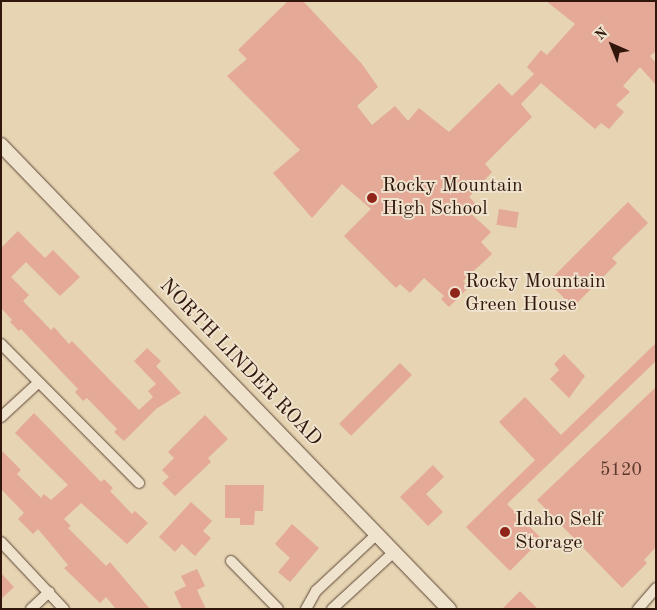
<!DOCTYPE html>
<html>
<head>
<meta charset="utf-8">
<style>
  body { margin:0 }
  #map { position:relative; width:657px; height:610px; overflow:hidden; background:#e6d4b3; font-family:"Old Standard TT",serif }
  div>[style] { position:absolute }
  [style*='--x'] { left:calc(var(--x)*1px); top:calc(var(--y)*1px); width:calc(var(--w)*1px); rotate:calc(var(--a)*1deg) }
  .building>* { inset:0; background:#e4a997; transform-origin:0 0 }
  .roads { filter:drop-shadow(0 0 1px #5e4635) drop-shadow(0 0 1px #5e4635) }
  .minor>* { height:10px; margin:-5px; padding:0 5px; transform-origin:5px; border-radius:5px; background:#efe3ce }
  .secondary>* { height:14px; margin:-7px; padding:0 7px; transform-origin:7px; border-radius:7px; background:#efe3ce }
  .dots>* { width:14px; height:14px; translate:-50% -50%; box-sizing:border-box; border:2px solid #efe3ce; border-radius:50% }
  span { translate:-50% -50%; white-space:nowrap; text-align:center; line-height:1.15; -webkit-text-stroke:4px #efe3ce; paint-order:stroke }
  .number-label { font-size:18px; color:#5e3b2e }
  .number-label span { -webkit-text-stroke-width:0 }
  .poi-label { font-size:20px; color:#31160b }
  .left { translate:0 -50%; text-align:left }
  .street-label { font-size:20px; color:#31160b }
  .frame { position:absolute; inset:0; border:2px solid #31160b; pointer-events:none }
  .north { position:absolute; left:587px; top:20px; width:50px; height:50px; -webkit-text-stroke:4px #efe3ce; paint-order:stroke; rotate:316deg; font-size:14px; font-weight:700; line-height:20px; text-align:center; color:#31160b }
  .north::after { content:''; display:block; margin:auto; width:18px; height:22px; background:#31160b; clip-path:polygon(50% 0,100% 100%,50% 72%,0 100%) }
</style>
</head>
<body>
<div id="map">
  <div class="building">
    <div style="clip-path:polygon(288px 1px,303px 1px,362px 64px,378px 87px,357px 106px,372px 125px,395px 106px,408px 121px,419px 108px,449px 132px,499px 83px,512px 96px,534px 74px,527px 67px,541px 50px,547px 55px,575px 24px,546px 1px,656px 1px,656px 51px,650px 56px,656px 63px,656px 85px,640px 67px,623px 86px,630px 92px,616px 105px,624px 112px,609px 129px,601px 123px,595px 129px,541px 83px,521px 104px,532px 117px,485px 164px,492px 172px,469px 197px,475px 203px,468px 211px,491px 232px,481px 242px,492px 254px,463px 281px,469px 287px,449px 307px,441px 299px,444px 296px,424px 278px,410px 293px,400px 284px,396px 288px,344px 236px,371px 209px,342px 184px,312px 218px,273px 173px,300px 150px,227px 76px,247px 59px,238px 50px)"></div>
    <div style="clip-path:polygon(628px 202px,648px 223px,612px 258px,617px 263px,573px 307px,548px 282px)"></div>
    <div style="left:499px;top:209px;width:20px;height:16px;rotate:9deg"></div>
    <div style="clip-path:polygon(18px 231px,45px 258px,53px 250px,80px 277px,60px 296px,26px 262px,11px 277px,29px 295px,23px 301px,51px 330px,54px 327px,69px 344px,72px 341px,139px 410px,153px 397px,148px 391px,156px 384px,134px 361px,147px 348px,161px 361px,156px 366px,181px 393px,156px 409px,124px 441px,114px 432px,117px 429px,87px 398px,83px 401px,75px 392px,78px 389px,21px 329px,19px 331px,10px 322px,12px 320px,1px 308px,1px 248px)"></div>
    <div style="clip-path:polygon(656px 343px,656px 361px,507px 504px,542px 539px,510px 571px,466px 527px,535px 460px,499px 422px,525px 397px,561px 435px)"></div>
    <div style="clip-path:polygon(564px 354px,585px 376px,569px 398px,550px 379px,559px 370px,554px 364px)"></div>
    <div style="left:400px;top:363px;width:17px;height:86px;rotate:45deg"></div>
    <div style="clip-path:polygon(656px 387px,656px 547px,644px 560px,647px 563px,622px 588px,537px 500px)"></div>
    <div style="clip-path:polygon(34px 413px,101px 482px,104px 479px,113px 488px,110px 491px,132px 514px,135px 511px,148px 523px,127px 544px,81px 503px,64px 519px,71px 526px,68px 528px,106px 566px,110px 562px,150px 609px,116px 609px,106px 597px,100px 603px,64px 568px,68px 565px,38px 529px,33px 534px,18px 519px,24px 513px,1px 489px,1px 450px,21px 470px,17px 474px,41px 498px,44px 494px,51px 500px,68px 485px,15px 433px)"></div>
    <div style="clip-path:polygon(205px 415px,228px 439px,208px 458px,211px 462px,175px 496px,162px 483px,169px 477px,162px 470px,174px 458px,168px 452px)"></div>
    <div style="clip-path:polygon(433px 465px,444px 477px,426px 494px,443px 512px,428px 526px,400px 497px)"></div>
    <div style="clip-path:polygon(225px 485px,264px 485px,263px 511px,255px 511px,254px 525px,240px 525px,240px 518px,225px 518px)"></div>
    <div style="clip-path:polygon(191px 502px,212px 521px,203px 531px,211px 538px,195px 556px,182px 544px,175px 552px,159px 537px)"></div>
    <div style="clip-path:polygon(292px 524px,319px 548px,290px 582px,278px 572px,290px 558px,275px 544px)"></div>
    <div style="clip-path:polygon(197px 569px,205px 586px,197px 590px,206px 609px,182px 609px,174px 592px,186px 586px,181px 576px)"></div>
    <div style="clip-path:polygon(1px 573px,14px 587px,1px 599px)"></div>
    <div style="clip-path:polygon(520px 591px,538px 609px,502px 609px)"></div>
  </div>
  <div class="roads">
    <div class="minor">
      <div style="--x:1;--y:344;--w:196;--a:45.2"></div>
      <div style="--x:1;--y:417;--w:50;--a:-42.6"></div>
      <div style="--x:1;--y:542;--w:92;--a:46.8"></div>
      <div style="--x:231;--y:561;--w:67;--a:45.6"></div>
      <div style="--x:31;--y:609;--w:25;--a:-43"></div>
      <div style="--x:306;--y:609;--w:21;--a:-61"></div>
      <div style="--x:316;--y:591;--w:83;--a:-43.1"></div>
      <div style="--x:332;--y:609;--w:84;--a:-42.6"></div>
      <div style="--x:638;--y:609;--w:28;--a:-49"></div>
    </div>
    <div class="secondary">
      <div style="--x:1;--y:145;--w:645;--a:46.01"></div>
    </div>
  </div>
  <div class="dots">
    <div style="left:372px;top:198px;background:#8f2418"></div>
    <div style="left:455px;top:293px;background:#8f2418"></div>
    <div style="left:505px;top:532px;background:#8f2418"></div>
  </div>
  <div class="number-label">
    <span style="left:621px;top:470px">5120</span>
  </div>
  <div class="poi-label">
    <span class="left" style="left:382px;top:198px">Rocky Mountain<br>High School</span>
    <span class="left" style="left:465px;top:294px">Rocky Mountain<br>Green House</span>
    <span class="left" style="left:515px;top:532px">Idaho Self<br>Storage</span>
  </div>
  <div class="street-label">
    <span style="left:240px;top:363px;rotate:46deg">NORTH LINDER ROAD</span>
  </div>
  <div class="frame"></div>
  <div class="north">N</div>
</div>
</body>
</html>
